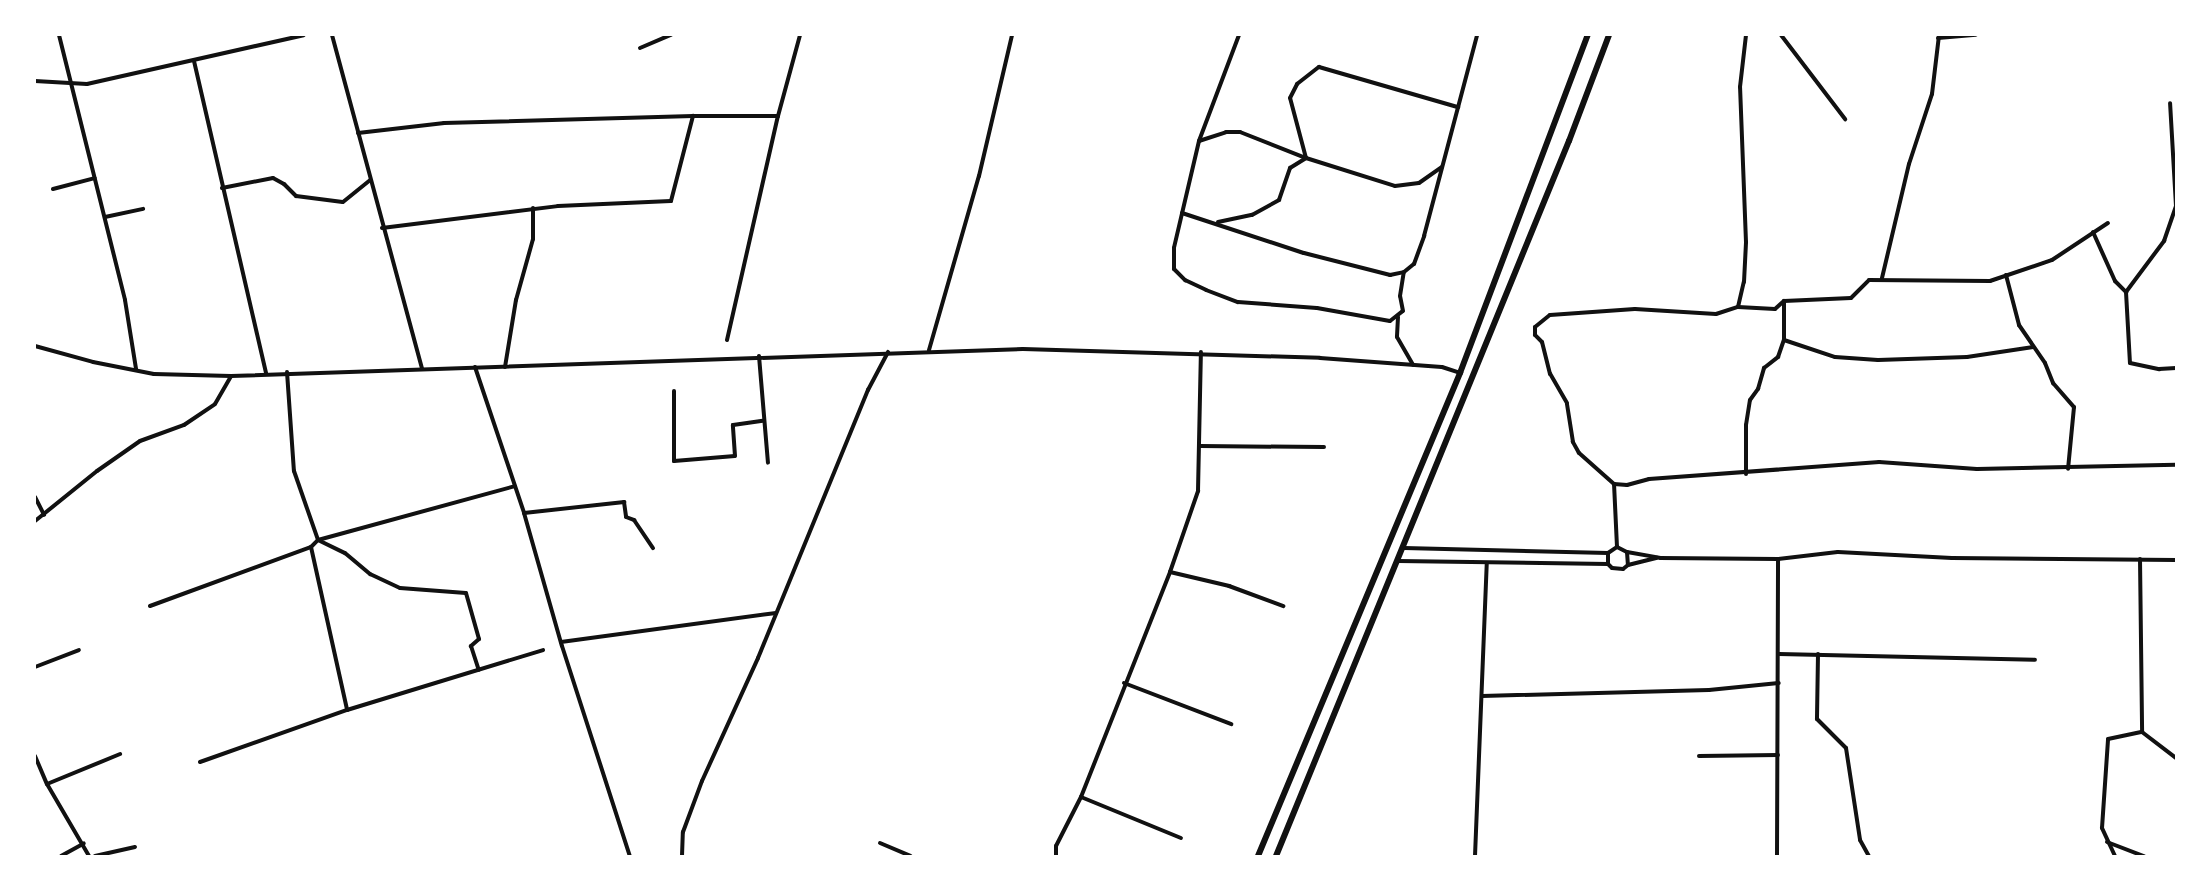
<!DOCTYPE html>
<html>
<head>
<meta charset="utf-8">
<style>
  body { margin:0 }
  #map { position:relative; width:2211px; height:891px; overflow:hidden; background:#fff; font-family:"Source Serif 4",serif }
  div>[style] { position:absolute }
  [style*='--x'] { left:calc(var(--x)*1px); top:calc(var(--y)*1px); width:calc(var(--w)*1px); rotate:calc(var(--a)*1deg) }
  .minor>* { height:4px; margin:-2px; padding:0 2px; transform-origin:2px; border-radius:2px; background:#111 }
  .trunk>* { height:6px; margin:-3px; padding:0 3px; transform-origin:3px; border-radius:3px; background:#111 }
  span { translate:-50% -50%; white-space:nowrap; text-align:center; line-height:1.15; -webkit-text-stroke:5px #fff; paint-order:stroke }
  .frame { position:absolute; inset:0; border:36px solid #fff; pointer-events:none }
</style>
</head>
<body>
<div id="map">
  <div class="minor">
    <div style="--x:59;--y:35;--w:273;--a:76"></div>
    <div style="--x:125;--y:300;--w:70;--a:80.9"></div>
    <div style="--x:332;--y:35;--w:345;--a:74.9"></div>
    <div style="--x:1239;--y:35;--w:113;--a:110.7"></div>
    <div style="--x:1199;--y:141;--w:110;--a:103.2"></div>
    <div style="--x:1174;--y:248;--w:21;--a:90"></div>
    <div style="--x:1174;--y:269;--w:16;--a:45"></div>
    <div style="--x:1185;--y:280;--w:23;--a:25"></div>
    <div style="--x:1206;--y:290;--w:34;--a:21"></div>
    <div style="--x:1238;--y:302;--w:79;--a:4.3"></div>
    <div style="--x:1317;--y:308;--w:74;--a:10.1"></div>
    <div style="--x:1390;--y:321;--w:16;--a:-38"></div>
    <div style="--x:1403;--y:311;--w:15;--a:-101"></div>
    <div style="--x:1400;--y:296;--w:24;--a:-81"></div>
    <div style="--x:1781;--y:35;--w:106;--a:52.7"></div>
    <div style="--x:1938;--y:38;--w:38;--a:-5"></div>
    <div style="--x:640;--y:48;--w:34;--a:-23"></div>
    <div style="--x:194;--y:61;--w:320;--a:77"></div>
    <div style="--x:35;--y:81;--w:52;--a:3.3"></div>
    <div style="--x:87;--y:84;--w:222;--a:-12.7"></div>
    <div style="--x:358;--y:133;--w:87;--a:-6.6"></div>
    <div style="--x:444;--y:123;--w:249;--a:-1.6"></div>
    <div style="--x:1199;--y:141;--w:28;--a:-18"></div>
    <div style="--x:1226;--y:132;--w:14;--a:0"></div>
    <div style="--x:1240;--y:132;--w:71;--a:21.5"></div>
    <div style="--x:1306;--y:158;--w:93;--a:17.5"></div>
    <div style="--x:1395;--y:186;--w:24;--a:-7"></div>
    <div style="--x:1419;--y:183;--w:28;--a:-35"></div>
    <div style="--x:1306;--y:158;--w:62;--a:-104.9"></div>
    <div style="--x:1290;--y:98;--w:16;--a:-63"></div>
    <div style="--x:1297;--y:84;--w:28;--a:-38"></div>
    <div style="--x:1319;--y:67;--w:145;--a:16.1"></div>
    <div style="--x:222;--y:188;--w:52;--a:-11.1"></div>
    <div style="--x:273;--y:178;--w:13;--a:29"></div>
    <div style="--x:284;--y:184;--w:17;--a:45"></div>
    <div style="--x:296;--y:196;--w:47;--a:7.3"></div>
    <div style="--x:343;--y:202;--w:35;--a:-39"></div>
    <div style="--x:53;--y:189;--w:43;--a:-14.7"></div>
    <div style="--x:1182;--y:213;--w:128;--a:18.2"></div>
    <div style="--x:1304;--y:253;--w:89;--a:14.3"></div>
    <div style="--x:1390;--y:275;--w:14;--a:-12"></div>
    <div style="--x:1404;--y:272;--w:13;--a:-39"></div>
    <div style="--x:1414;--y:264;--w:30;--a:-70"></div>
    <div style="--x:1424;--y:236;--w:208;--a:-75.2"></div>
    <div style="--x:105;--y:217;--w:39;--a:-12"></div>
    <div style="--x:1218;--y:222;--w:35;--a:-12"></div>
    <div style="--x:1252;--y:215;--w:31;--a:-29"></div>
    <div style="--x:1279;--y:200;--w:34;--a:-71"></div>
    <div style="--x:1290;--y:168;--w:19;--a:-32"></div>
    <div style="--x:382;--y:228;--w:177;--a:-7.1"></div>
    <div style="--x:558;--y:206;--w:113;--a:-2.5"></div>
    <div style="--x:671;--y:201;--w:88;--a:-75.5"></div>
    <div style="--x:693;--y:116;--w:85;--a:0"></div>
    <div style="--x:778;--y:116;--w:84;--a:-74.8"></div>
    <div style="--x:2093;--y:232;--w:54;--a:65.8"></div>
    <div style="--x:2115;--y:281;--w:16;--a:45"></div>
    <div style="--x:2126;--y:292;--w:71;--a:86.8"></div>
    <div style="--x:2130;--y:363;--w:30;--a:12"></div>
    <div style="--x:2159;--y:369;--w:17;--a:-3"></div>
    <div style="--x:2006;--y:275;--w:52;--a:75.4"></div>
    <div style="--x:2019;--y:325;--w:46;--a:55.6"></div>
    <div style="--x:2045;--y:363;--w:22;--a:68"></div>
    <div style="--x:2053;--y:383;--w:32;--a:49"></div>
    <div style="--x:2074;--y:407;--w:62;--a:95.5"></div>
    <div style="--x:1882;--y:278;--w:117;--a:-76.7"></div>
    <div style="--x:1909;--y:164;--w:74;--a:-71.8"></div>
    <div style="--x:1932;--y:94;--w:59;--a:-83.2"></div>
    <div style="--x:2126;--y:292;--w:64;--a:-53.3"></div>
    <div style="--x:2164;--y:241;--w:37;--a:-71"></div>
    <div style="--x:2176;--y:206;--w:103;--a:-93.3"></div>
    <div style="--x:1738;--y:307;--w:26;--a:-77"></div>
    <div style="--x:1744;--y:282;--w:40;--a:-87.1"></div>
    <div style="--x:1746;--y:242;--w:155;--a:-92.2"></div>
    <div style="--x:1740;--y:87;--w:52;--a:-83.4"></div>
    <div style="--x:1398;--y:317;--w:20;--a:93"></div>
    <div style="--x:1397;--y:337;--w:32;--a:60"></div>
    <div style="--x:727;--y:340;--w:230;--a:-77.2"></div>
    <div style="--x:1784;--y:340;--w:54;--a:18.4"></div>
    <div style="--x:1835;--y:357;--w:43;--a:4"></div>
    <div style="--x:1878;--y:360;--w:89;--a:-1.9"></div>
    <div style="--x:1967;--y:357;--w:67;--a:-8.6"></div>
    <div style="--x:35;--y:346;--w:60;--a:15.4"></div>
    <div style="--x:93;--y:362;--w:62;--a:11.1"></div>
    <div style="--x:154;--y:374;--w:77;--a:1.5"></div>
    <div style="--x:231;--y:376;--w:792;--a:-1.95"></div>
    <div style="--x:1023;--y:349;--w:297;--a:1.7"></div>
    <div style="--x:1320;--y:358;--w:122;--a:4.2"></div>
    <div style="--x:1442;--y:367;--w:19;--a:18"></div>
    <div style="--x:929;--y:350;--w:181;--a:-74"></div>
    <div style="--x:979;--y:176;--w:145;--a:-76.8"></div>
    <div style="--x:759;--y:356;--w:107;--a:85.2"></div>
    <div style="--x:475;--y:367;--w:154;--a:71.4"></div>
    <div style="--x:524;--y:513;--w:138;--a:74.1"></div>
    <div style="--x:562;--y:646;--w:221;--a:72.1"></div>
    <div style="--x:505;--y:367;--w:68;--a:-80.7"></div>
    <div style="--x:516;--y:300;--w:63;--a:-74.4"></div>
    <div style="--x:533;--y:239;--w:31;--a:-90"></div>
    <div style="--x:287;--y:372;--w:99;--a:86"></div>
    <div style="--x:294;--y:471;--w:73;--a:70.8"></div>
    <div style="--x:318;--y:540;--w:30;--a:26"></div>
    <div style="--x:345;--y:553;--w:33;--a:40"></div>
    <div style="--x:370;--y:574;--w:33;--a:25"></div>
    <div style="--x:400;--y:588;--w:66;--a:4.3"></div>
    <div style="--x:466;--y:593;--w:48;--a:74.2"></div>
    <div style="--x:479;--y:639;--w:11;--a:139"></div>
    <div style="--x:471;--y:646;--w:25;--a:72"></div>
    <div style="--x:674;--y:391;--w:70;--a:90"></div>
    <div style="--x:674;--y:461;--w:61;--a:-4.7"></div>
    <div style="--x:735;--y:456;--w:31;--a:-94"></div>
    <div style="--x:733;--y:425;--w:30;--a:-8"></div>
    <div style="--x:1200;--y:446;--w:124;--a:0.5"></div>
    <div style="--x:1746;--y:474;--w:49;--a:-90"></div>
    <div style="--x:1746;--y:425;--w:25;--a:-81"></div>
    <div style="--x:1750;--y:400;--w:14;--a:-54"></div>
    <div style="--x:1758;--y:389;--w:22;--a:-74"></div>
    <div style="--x:1764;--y:368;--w:18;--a:-38"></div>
    <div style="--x:1778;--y:357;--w:18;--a:-71"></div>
    <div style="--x:1784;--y:340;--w:39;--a:-90"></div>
    <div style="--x:1614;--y:484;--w:47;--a:-138.5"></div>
    <div style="--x:1579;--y:453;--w:13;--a:-119"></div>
    <div style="--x:1573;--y:442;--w:39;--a:-99"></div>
    <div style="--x:1567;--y:403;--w:34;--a:-120"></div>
    <div style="--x:1550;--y:374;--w:33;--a:-104"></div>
    <div style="--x:1542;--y:342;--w:10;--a:-135"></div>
    <div style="--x:1535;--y:335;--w:8;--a:-90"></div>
    <div style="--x:1535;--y:327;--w:19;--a:-39"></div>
    <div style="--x:1550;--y:315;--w:85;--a:-4"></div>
    <div style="--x:1635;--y:309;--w:81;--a:3.5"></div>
    <div style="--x:1716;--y:314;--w:23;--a:-18"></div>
    <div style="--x:1738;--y:307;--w:37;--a:3"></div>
    <div style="--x:1775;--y:309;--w:12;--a:-42"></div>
    <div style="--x:1784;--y:301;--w:67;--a:-2.6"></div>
    <div style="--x:1851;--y:298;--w:25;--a:-45"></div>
    <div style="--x:1869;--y:280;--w:121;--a:0.5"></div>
    <div style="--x:1990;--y:281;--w:65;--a:-18.7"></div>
    <div style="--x:2052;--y:260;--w:67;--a:-33.5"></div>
    <div style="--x:35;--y:497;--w:20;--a:63"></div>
    <div style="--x:524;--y:513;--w:101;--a:-6.3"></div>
    <div style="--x:624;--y:502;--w:15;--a:82"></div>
    <div style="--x:626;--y:517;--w:9;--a:21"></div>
    <div style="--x:634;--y:520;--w:34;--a:56"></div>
    <div style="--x:35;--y:521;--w:80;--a:-38.9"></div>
    <div style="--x:97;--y:471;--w:52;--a:-34.9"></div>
    <div style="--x:140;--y:441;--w:47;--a:-20"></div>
    <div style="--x:184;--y:425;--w:37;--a:-34"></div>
    <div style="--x:215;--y:404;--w:32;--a:-60"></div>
    <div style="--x:311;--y:547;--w:167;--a:77.5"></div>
    <div style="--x:1617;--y:547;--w:63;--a:-92.7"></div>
    <div style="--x:1614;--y:484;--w:13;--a:4"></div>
    <div style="--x:1627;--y:485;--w:23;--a:-15"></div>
    <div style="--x:1649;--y:479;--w:231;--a:-4.2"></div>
    <div style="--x:1879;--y:462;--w:98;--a:4.1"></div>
    <div style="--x:1977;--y:469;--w:199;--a:-1.2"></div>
    <div style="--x:1404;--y:548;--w:204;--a:1.4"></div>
    <div style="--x:1608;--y:553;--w:11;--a:-34"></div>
    <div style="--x:1617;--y:547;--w:11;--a:27"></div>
    <div style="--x:1627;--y:552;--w:13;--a:86"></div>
    <div style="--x:1628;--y:565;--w:6;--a:141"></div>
    <div style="--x:1623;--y:569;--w:11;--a:-175"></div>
    <div style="--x:1612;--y:568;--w:6;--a:-135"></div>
    <div style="--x:1608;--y:564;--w:11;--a:-90"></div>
    <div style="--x:1627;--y:552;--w:34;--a:10"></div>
    <div style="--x:1660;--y:558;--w:118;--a:0.5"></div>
    <div style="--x:1778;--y:559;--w:60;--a:-6.7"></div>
    <div style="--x:1838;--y:552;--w:114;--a:3"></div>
    <div style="--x:1952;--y:558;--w:224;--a:0.5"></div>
    <div style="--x:2140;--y:559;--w:173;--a:89.3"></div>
    <div style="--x:1398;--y:561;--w:210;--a:0.8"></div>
    <div style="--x:1628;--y:565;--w:30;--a:-14"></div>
    <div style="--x:1170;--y:572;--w:61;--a:13.3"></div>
    <div style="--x:1229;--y:586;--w:58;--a:20.3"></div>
    <div style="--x:150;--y:606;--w:171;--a:-20.1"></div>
    <div style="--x:311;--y:547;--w:10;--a:-45"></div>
    <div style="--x:318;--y:540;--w:204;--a:-15.3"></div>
    <div style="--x:561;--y:642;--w:217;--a:-7.7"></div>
    <div style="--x:1779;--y:654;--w:256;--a:1.3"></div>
    <div style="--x:1818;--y:654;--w:65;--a:90.9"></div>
    <div style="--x:1817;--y:719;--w:41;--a:45"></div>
    <div style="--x:1846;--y:748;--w:93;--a:81.3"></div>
    <div style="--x:1860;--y:840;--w:18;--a:61"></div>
    <div style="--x:35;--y:667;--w:47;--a:-21.1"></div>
    <div style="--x:1124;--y:683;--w:115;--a:21"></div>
    <div style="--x:1482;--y:696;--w:227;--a:-1.5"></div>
    <div style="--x:1709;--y:690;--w:70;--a:-5.7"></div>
    <div style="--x:35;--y:756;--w:30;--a:67"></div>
    <div style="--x:47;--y:784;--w:83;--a:59.7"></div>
    <div style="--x:1699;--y:756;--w:79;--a:-0.7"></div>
    <div style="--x:200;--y:762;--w:156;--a:-19.5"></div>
    <div style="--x:347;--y:710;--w:205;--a:-17"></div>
    <div style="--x:47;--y:784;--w:79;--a:-22.3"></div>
    <div style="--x:1081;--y:797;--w:108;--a:22.3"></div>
    <div style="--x:2107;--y:842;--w:40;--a:21"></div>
    <div style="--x:880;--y:843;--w:33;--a:23"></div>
    <div style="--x:61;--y:856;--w:26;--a:-29"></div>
    <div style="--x:95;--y:856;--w:41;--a:-12.7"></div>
    <div style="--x:682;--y:856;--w:24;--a:-88"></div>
    <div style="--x:683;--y:832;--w:54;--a:-69.6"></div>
    <div style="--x:702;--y:781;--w:135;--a:-65.5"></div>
    <div style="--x:758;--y:658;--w:290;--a:-67.7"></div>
    <div style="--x:868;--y:390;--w:43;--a:-62.2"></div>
    <div style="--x:1056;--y:856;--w:10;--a:-90"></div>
    <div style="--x:1056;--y:846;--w:55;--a:-63"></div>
    <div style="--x:1081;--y:797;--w:242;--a:-68.4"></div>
    <div style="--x:1170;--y:572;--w:86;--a:-70.9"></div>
    <div style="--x:1198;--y:491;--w:139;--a:-88.8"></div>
    <div style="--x:1475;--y:856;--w:293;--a:-87.7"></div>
    <div style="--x:1777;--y:856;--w:297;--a:-89.8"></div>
    <div style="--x:2115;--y:856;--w:31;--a:-115"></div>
    <div style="--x:2102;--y:828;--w:89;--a:-86.1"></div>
    <div style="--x:2108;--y:739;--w:35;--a:-12"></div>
    <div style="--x:2142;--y:732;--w:43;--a:37.4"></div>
  </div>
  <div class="trunk">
    <div style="--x:1258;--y:856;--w:524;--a:-67.3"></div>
    <div style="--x:1460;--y:373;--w:361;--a:-69.3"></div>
    <div style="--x:1276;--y:856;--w:773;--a:-67.72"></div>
    <div style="--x:1569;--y:141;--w:113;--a:-69.3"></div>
  </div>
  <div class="frame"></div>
</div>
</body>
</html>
